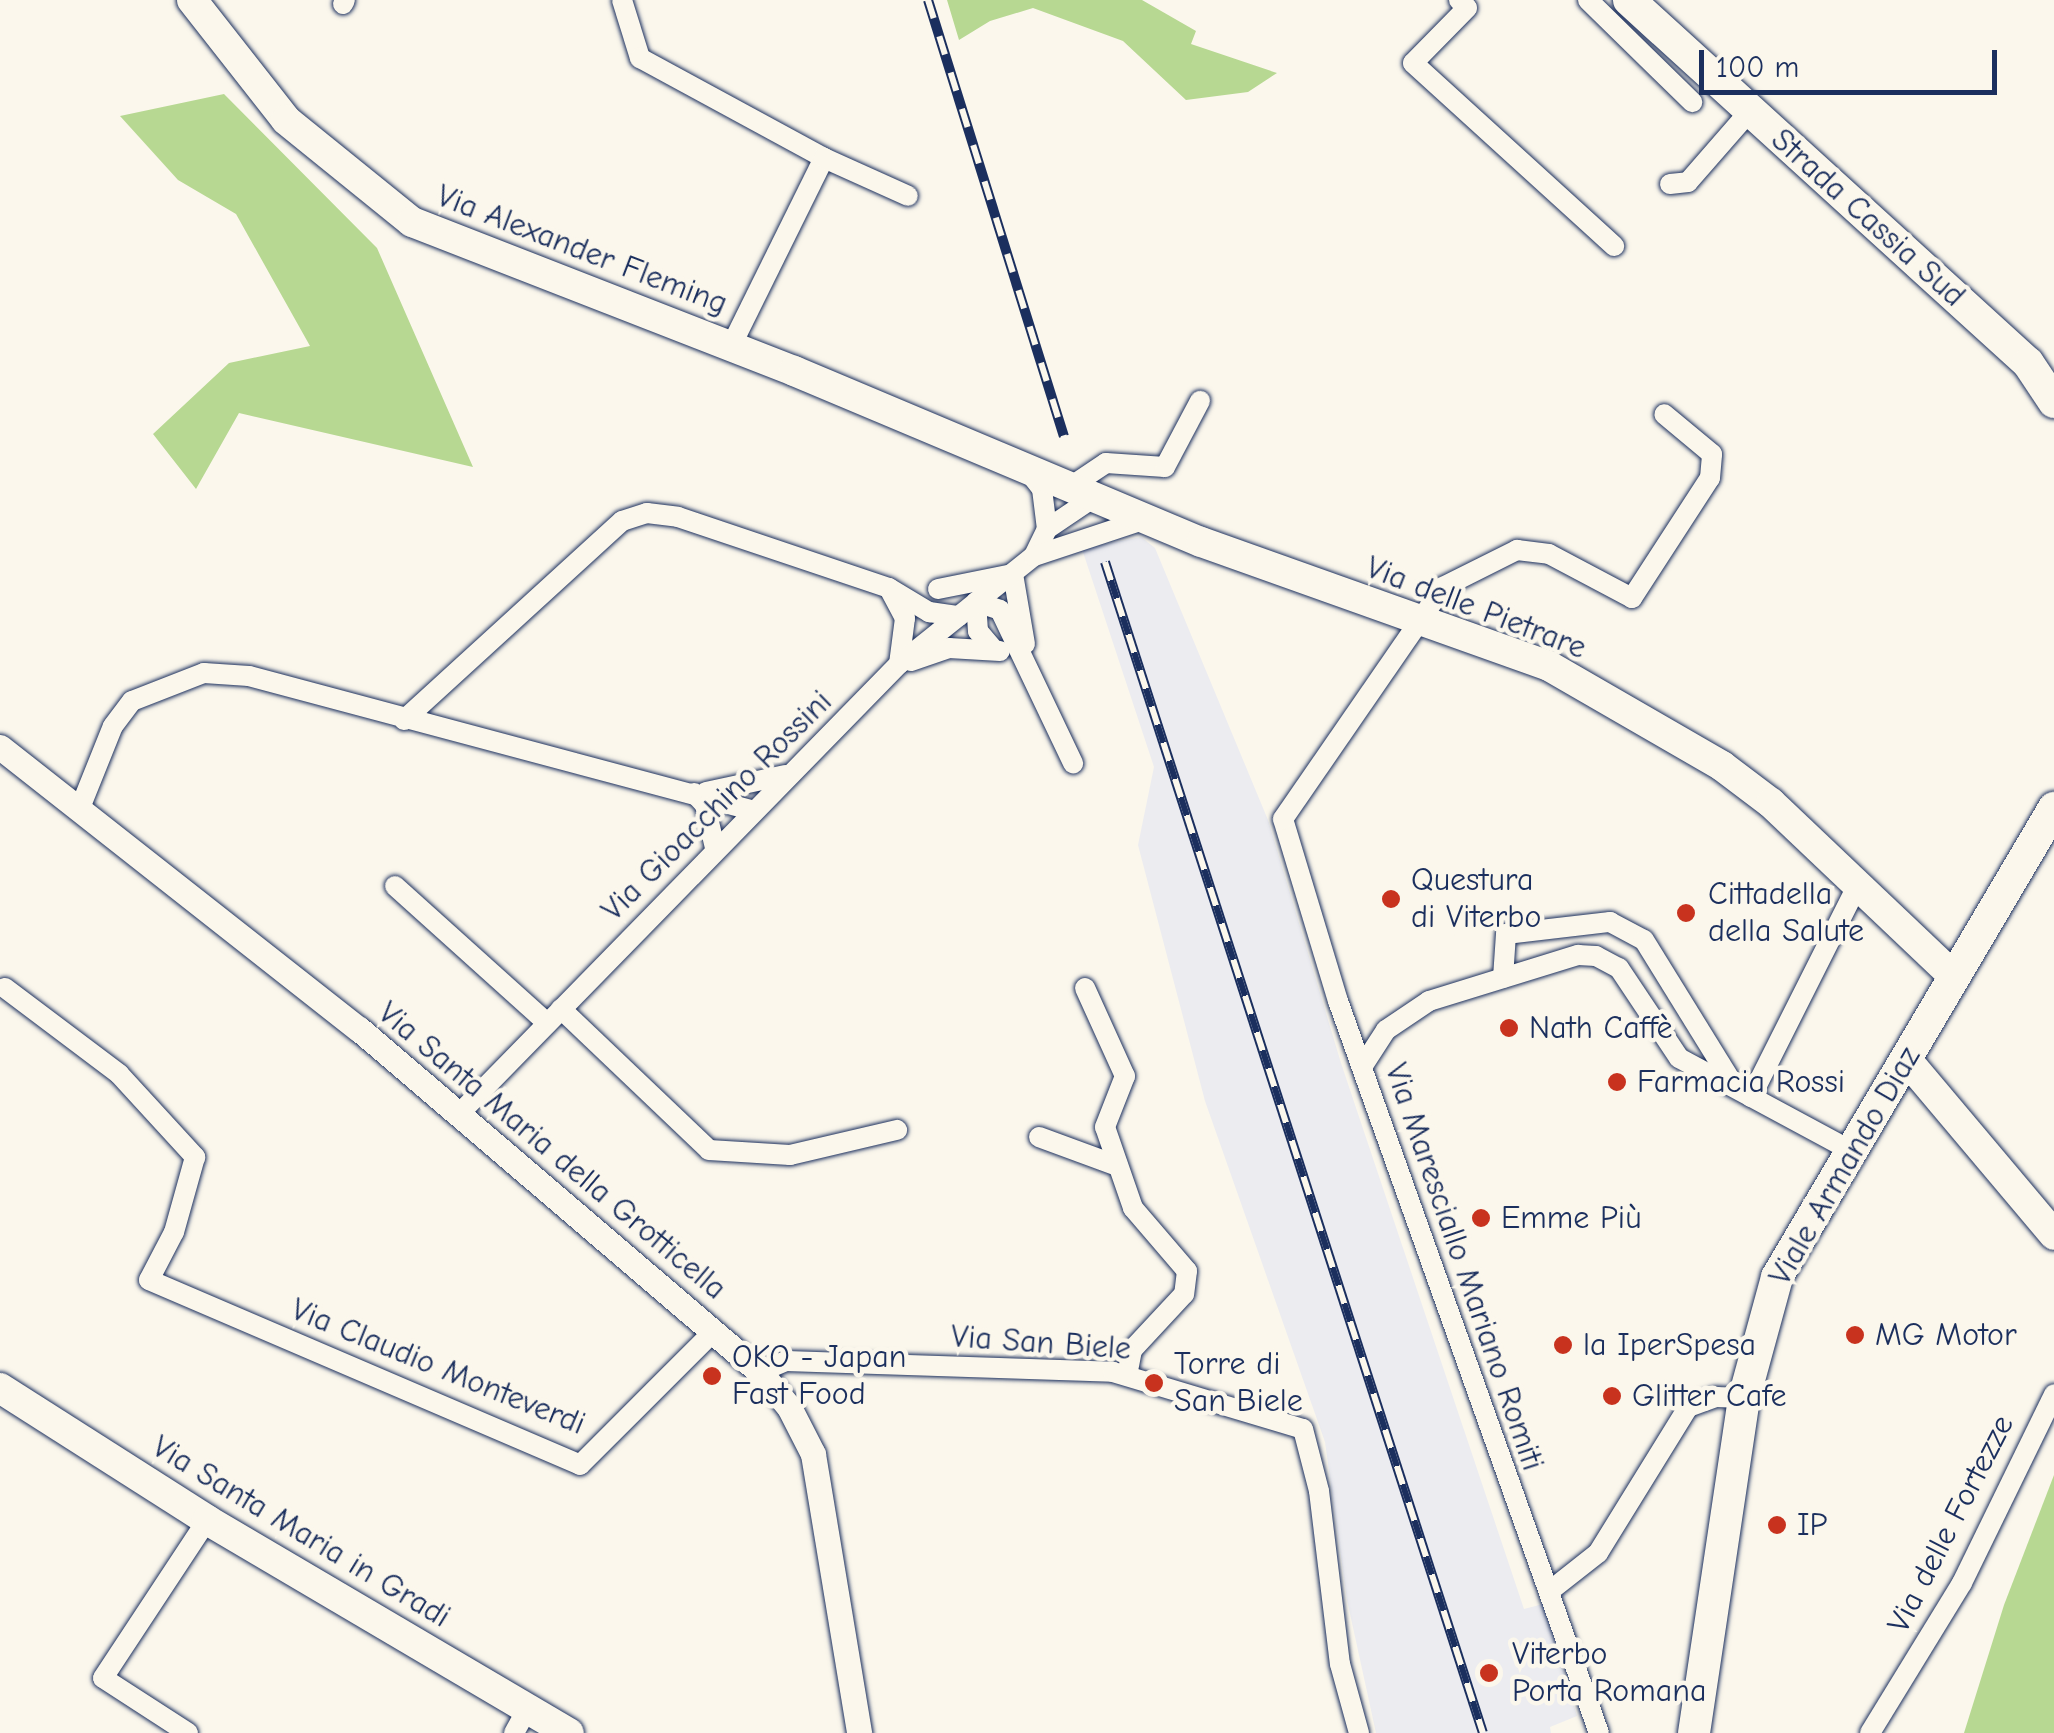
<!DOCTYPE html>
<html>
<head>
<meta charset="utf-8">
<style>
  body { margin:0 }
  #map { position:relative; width:2054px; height:1733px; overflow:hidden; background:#fbf7ec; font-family:"Comic Neue",sans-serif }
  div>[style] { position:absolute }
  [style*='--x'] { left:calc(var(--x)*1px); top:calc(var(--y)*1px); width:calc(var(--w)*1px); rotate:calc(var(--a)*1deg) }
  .built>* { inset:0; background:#ececf0 }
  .green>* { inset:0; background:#b7d892 }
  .roads { filter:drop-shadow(0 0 2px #1b2f5e) drop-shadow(0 0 2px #1b2f5e) }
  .minor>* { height:20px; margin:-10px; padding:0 10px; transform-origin:10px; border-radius:10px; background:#fbf7ec }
  .tertiary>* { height:25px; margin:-12.5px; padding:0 12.5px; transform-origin:12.5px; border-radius:12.5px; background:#fbf7ec }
  .secondary>* { height:30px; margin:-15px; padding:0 15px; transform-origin:15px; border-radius:15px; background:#fbf7ec }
  .primary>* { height:32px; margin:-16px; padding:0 16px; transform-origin:16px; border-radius:16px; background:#fbf7ec }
  .rail>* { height:10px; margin-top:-5px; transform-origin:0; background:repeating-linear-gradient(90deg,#fbf7ec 0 19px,#1b2f5e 0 38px); box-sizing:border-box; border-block:2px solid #1b2f5e }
  .dots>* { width:28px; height:28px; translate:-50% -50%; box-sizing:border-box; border:5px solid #fbf7ec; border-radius:50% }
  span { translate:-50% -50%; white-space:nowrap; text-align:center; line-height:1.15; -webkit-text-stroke:9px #fbf7ec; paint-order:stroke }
  .street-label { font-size:32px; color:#1b2f5e }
  .poi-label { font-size:32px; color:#1b2f5e }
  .left { translate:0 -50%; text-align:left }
  .scale { position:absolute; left:1699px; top:50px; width:298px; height:45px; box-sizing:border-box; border:5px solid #1b2f5e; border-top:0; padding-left:12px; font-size:30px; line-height:35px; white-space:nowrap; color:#1b2f5e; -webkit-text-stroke:8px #fbf7ec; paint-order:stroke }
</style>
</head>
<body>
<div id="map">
  <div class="built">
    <div style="clip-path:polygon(1141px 537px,1155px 548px,1268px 820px,1341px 1063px,1524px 1609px,1543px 1604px,1577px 1716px,1550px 1727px,1551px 1733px,1376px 1733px,1347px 1600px,1325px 1442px,1205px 1101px,1138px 845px,1154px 767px,1082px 549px)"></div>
  </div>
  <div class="green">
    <div style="clip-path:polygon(947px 0,1142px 0,1196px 31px,1191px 44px,1277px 73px,1248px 92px,1186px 100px,1123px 41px,1033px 8px,990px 21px,959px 40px)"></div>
    <div style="clip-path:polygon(224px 94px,377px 248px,473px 467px,239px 413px,196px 489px,153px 434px,229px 363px,310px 346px,236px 214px,178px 180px,120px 116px)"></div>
    <div style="clip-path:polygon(2054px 1475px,2054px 1733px,1964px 1733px,2004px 1605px)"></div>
  </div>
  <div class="roads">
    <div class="minor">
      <div style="--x:622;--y:0;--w:61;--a:72.8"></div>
      <div style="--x:640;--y:58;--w:209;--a:28.5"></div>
      <div style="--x:824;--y:158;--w:210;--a:116.3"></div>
      <div style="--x:1459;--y:0;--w:11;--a:45"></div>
      <div style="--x:1467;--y:8;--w:77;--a:134.5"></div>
      <div style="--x:1413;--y:63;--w:272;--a:42.3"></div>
      <div style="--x:1588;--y:0;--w:146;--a:44.4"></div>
      <div style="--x:343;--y:4;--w:4;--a:-63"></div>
      <div style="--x:824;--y:158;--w:92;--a:24.3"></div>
      <div style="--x:1670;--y:184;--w:18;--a:-6"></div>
      <div style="--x:1688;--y:182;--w:94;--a:-48.9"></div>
      <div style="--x:1028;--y:471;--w:23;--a:52"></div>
      <div style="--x:1042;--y:489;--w:40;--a:82.9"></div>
      <div style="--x:1047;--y:529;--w:30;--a:116"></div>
      <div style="--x:1070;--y:487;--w:43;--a:-33.7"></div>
      <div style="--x:1106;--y:463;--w:59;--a:3.9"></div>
      <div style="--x:1165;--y:467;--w:75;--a:-62.1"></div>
      <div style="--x:1047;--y:529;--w:55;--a:-34"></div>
      <div style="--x:938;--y:589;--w:76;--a:-11.3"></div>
      <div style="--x:1013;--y:574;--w:71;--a:80.3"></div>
      <div style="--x:890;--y:590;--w:32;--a:62"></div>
      <div style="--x:905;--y:618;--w:46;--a:97.4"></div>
      <div style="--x:994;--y:650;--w:25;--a:-130"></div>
      <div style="--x:978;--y:631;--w:29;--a:-94"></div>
      <div style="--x:976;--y:602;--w:25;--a:18"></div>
      <div style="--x:1000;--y:610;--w:170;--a:64.5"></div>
      <div style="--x:911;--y:661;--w:40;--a:-18.9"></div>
      <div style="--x:949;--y:648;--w:51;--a:3.4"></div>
      <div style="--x:404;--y:720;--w:295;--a:-42.4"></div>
      <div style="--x:622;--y:521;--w:26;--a:-18"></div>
      <div style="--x:647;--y:513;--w:31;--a:7"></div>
      <div style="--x:678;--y:517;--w:223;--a:18.6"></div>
      <div style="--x:889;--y:588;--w:47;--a:31"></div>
      <div style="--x:929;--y:612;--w:30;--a:8"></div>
      <div style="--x:706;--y:792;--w:81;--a:-12.1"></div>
      <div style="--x:694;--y:793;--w:16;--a:47"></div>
      <div style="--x:705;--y:805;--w:44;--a:76.9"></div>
      <div style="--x:80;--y:808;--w:88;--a:-68.1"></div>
      <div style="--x:113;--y:726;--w:31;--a:-53"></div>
      <div style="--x:132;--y:701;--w:77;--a:-21.3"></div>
      <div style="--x:204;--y:673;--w:45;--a:3.8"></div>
      <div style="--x:249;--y:676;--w:520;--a:14.95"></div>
      <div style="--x:395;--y:886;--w:205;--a:42"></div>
      <div style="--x:1503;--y:978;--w:44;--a:-86.1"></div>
      <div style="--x:1506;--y:934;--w:105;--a:-6.6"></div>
      <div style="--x:1610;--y:922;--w:38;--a:28"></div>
      <div style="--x:1644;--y:940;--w:172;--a:58.3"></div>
      <div style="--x:5;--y:988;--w:143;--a:37"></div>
      <div style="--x:119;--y:1074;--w:113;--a:47.5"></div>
      <div style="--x:195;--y:1157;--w:78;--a:105.6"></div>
      <div style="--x:174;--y:1232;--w:54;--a:117.5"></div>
      <div style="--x:149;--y:1280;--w:469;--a:23.2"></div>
      <div style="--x:580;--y:1465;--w:188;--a:-45"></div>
      <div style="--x:1085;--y:988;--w:97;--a:65.6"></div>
      <div style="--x:1125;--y:1076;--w:55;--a:111.4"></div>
      <div style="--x:1105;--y:1127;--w:86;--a:70.9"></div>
      <div style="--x:1133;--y:1208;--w:83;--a:49.4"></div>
      <div style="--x:1187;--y:1271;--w:23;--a:97"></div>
      <div style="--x:1184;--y:1294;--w:76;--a:132.9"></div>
      <div style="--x:1132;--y:1350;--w:25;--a:101"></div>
      <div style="--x:561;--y:1009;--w:204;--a:43.6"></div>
      <div style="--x:709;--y:1150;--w:81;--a:3.5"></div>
      <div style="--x:790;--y:1155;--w:110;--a:-13.2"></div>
      <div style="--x:1362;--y:1067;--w:44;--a:-57"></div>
      <div style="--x:1386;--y:1030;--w:52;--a:-34"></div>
      <div style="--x:1429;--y:1001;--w:156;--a:-17.2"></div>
      <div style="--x:1578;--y:955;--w:18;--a:3"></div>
      <div style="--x:1596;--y:956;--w:26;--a:28"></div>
      <div style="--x:1619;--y:968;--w:108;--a:56.3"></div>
      <div style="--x:1679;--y:1058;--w:194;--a:28.3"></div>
      <div style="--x:1751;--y:1097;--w:234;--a:-63.3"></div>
      <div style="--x:458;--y:1115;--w:631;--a:-45.64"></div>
      <div style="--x:899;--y:664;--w:173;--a:-38.7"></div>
      <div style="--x:1034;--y:556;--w:115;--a:-18.3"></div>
      <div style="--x:1039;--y:1137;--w:84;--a:20.2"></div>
      <div style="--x:760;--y:1372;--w:28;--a:-23"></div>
      <div style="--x:786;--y:1361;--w:327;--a:1.9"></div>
      <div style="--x:1113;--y:1372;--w:198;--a:16.7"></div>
      <div style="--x:1303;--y:1429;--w:64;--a:75.5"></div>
      <div style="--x:1319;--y:1491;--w:174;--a:83.1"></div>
      <div style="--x:1340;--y:1664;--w:72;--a:74.6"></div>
      <div style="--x:1551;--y:1590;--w:60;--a:-38.2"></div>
      <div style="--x:1598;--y:1553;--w:172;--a:-58.3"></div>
      <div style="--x:1688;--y:1407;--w:30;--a:-20"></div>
      <div style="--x:1716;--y:1397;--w:28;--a:2"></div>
      <div style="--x:188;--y:1733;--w:101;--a:-147.1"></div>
      <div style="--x:103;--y:1678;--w:189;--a:-56.6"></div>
      <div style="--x:514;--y:1733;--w:29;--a:-61"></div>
      <div style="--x:1599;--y:1733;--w:777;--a:-109.62"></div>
      <div style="--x:1338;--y:1001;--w:190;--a:-106.8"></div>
      <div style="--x:1283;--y:819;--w:282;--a:-55.4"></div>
      <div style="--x:1443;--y:587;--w:83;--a:-26.6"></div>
      <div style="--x:1517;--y:550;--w:32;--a:7"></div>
      <div style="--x:1549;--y:554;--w:94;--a:27.9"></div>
      <div style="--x:1632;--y:598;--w:143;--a:-57"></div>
      <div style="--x:1710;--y:478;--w:24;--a:-85"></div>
      <div style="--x:1712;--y:454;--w:62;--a:-140.2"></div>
      <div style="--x:1870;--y:1733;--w:176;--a:-58.5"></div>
      <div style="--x:1962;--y:1583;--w:210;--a:-64"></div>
    </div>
    <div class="tertiary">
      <div style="--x:0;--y:747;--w:457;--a:38.2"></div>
      <div style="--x:359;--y:1029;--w:528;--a:40.54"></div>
      <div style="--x:760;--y:1372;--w:45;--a:50.4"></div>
      <div style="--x:789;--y:1407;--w:53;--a:62.9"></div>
      <div style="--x:813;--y:1454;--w:283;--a:80.6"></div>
    </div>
    <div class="secondary">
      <div style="--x:192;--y:0;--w:152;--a:51.9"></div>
      <div style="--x:286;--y:120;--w:162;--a:39"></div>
      <div style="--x:412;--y:222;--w:410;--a:21.3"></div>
      <div style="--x:794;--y:371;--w:441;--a:22.8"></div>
      <div style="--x:1201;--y:542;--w:369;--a:19.6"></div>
      <div style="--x:1549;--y:666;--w:200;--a:30"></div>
      <div style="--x:1722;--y:766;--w:61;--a:37.1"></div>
      <div style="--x:1771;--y:803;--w:250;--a:43.5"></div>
      <div style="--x:1906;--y:1059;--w:230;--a:49.9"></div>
      <div style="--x:0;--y:1388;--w:246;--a:32.5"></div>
      <div style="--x:207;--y:1520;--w:420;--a:30.5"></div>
    </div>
    <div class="primary">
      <div style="--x:1629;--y:0;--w:539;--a:42.3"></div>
      <div style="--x:2028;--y:363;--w:47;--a:56.3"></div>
      <div style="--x:1694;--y:1733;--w:339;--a:-81.5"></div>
      <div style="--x:1744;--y:1398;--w:125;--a:-74.7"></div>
      <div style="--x:1777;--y:1277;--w:545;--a:-59.43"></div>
    </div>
  </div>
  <div class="rail">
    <div style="--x:928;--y:0;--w:457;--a:72.7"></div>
    <div style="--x:1105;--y:562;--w:1230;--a:72.11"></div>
  </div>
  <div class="dots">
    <div style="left:1391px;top:899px;background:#c8321e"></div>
    <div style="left:1686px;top:913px;background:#c8321e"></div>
    <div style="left:1509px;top:1028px;background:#c8321e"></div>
    <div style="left:1617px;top:1082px;background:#c8321e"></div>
    <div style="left:1481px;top:1218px;background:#c8321e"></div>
    <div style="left:1855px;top:1335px;background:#c8321e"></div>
    <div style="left:1563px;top:1345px;background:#c8321e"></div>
    <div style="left:712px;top:1376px;background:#c8321e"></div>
    <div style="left:1154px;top:1383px;background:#c8321e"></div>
    <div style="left:1612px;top:1396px;background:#c8321e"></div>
    <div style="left:1777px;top:1525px;background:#c8321e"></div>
    <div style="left:1489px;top:1673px;background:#c8321e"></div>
  </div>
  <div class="street-label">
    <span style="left:1868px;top:218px;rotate:42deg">Strada Cassia Sud</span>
    <span style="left:582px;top:250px;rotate:21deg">Via Alexander Fleming</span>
    <span style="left:1476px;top:608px;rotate:21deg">Via delle Pietrare</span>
    <span style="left:717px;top:806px;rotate:-45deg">Via Gioacchino Rossini</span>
    <span style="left:552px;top:1151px;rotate:40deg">Via Santa Maria della Grotticella</span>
    <span style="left:1845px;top:1166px;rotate:-60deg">Viale Armando Diaz</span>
    <span style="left:1464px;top:1267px;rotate:71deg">Via Maresciallo Mariano Romiti</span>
    <span style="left:1041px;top:1343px;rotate:4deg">Via San Biele</span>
    <span style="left:438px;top:1367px;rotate:22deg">Via Claudio Monteverdi</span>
    <span style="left:1951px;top:1524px;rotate:-63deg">Via delle Fortezze</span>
    <span style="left:301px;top:1532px;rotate:31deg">Via Santa Maria in Gradi</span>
  </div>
  <div class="poi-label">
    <span class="left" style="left:1411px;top:899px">Questura<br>di Viterbo</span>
    <span class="left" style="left:1708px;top:913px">Cittadella<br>della Salute</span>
    <span class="left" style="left:1529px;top:1028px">Nath Caffè</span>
    <span class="left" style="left:1637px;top:1082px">Farmacia Rossi</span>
    <span class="left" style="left:1501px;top:1218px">Emme Più</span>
    <span class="left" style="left:1875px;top:1335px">MG Motor</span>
    <span class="left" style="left:1583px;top:1345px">la IperSpesa</span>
    <span class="left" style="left:732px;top:1376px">OKO - Japan<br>Fast Food</span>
    <span class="left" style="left:1174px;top:1383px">Torre di<br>San Biele</span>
    <span class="left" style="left:1632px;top:1396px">Glitter Cafe</span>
    <span class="left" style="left:1797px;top:1525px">IP</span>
    <span class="left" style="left:1512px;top:1673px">Viterbo<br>Porta Romana</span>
  </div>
  <div class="scale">100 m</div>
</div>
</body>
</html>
